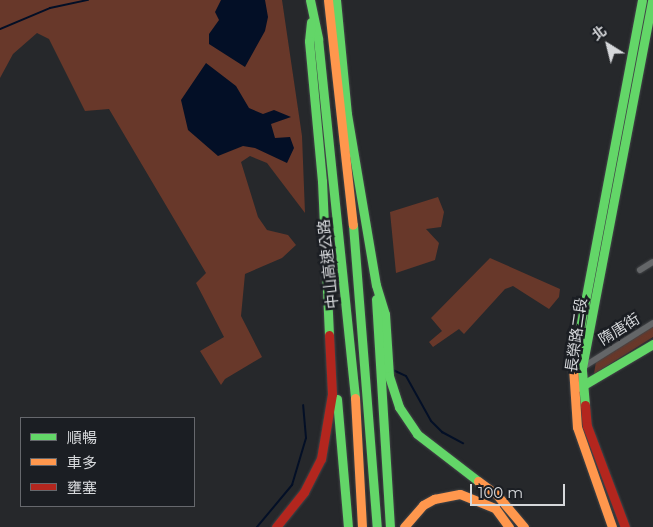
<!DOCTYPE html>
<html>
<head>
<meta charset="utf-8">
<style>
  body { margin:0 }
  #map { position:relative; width:653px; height:527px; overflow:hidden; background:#26282b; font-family:Montserrat,"Noto Sans TC",sans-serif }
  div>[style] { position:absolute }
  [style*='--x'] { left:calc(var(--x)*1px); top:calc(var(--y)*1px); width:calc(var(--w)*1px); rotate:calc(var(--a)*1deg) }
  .green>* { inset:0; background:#68382a }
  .water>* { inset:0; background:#030f26 }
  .stream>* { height:2px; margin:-1px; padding:0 1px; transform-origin:1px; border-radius:1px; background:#030f26 }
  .roads { filter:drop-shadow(0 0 1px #434548) drop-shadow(0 0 1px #434548) }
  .street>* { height:6px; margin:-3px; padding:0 3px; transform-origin:3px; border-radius:3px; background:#646668 }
  .fast>* { height:9px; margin:-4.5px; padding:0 4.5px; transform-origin:4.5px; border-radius:4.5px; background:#63d668 }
  .slow>* { height:9px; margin:-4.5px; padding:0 4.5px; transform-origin:4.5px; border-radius:4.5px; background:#ff974d }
  .jam>* { height:9px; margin:-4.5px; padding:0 4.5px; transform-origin:4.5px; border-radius:4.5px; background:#b3261e }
  span { translate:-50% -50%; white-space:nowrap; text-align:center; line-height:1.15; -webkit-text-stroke:5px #1b1e23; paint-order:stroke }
  .street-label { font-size:15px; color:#d6d8db }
  .legend { position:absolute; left:20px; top:417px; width:175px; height:90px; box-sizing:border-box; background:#1b1e23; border:1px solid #66686d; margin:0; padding:6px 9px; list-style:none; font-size:15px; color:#d6d8db }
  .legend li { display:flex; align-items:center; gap:10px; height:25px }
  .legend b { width:25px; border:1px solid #66686d }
  .north { position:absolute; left:583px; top:20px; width:50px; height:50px; -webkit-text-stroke:4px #1b1e23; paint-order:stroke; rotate:324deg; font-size:14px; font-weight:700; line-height:20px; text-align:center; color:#d6d8db }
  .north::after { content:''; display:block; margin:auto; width:18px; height:22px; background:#d6d8db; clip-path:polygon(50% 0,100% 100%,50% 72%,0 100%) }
  .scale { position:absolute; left:470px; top:484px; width:95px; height:22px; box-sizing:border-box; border:2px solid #d6d8db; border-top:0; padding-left:6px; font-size:15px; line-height:18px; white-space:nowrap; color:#d6d8db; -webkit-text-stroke:4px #1b1e23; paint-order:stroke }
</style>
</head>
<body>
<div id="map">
  <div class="green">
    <div style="clip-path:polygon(0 0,282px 0,302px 136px,305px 213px,267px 163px,250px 156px,241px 162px,258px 217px,267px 230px,288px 235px,296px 245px,282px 258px,245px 274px,241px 316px,262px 357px,225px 379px,221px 385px,200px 351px,224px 337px,196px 283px,206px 273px,109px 109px,85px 111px,49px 39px,37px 33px,13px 54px,0 78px)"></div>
    <div style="clip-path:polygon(438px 197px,444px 212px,441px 227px,426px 229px,439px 243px,435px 260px,396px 273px,390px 212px)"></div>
    <div style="clip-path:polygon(490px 258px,560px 289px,559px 297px,549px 309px,513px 286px,505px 289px,464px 334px,459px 329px,433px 347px,429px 342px,442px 331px,431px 318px)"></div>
    <div style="clip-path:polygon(653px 325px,653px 337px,594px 374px,596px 361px)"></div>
  </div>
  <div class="water">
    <div style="clip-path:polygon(221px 0,265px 0,268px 17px,265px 31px,245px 67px,209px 44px,209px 34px,219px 20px,215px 12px)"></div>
    <div style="clip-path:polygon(206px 63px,236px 86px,249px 108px,263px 114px,274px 110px,291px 117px,271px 124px,275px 138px,290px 137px,294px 148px,287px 163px,255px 148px,243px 146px,218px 156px,188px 130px,181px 100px)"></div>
  </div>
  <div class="stream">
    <div style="--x:0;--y:29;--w:54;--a:-22.8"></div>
    <div style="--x:50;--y:8;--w:39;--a:-12"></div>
    <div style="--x:393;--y:370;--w:14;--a:25"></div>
    <div style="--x:406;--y:376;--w:51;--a:60.9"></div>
    <div style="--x:431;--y:421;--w:16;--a:45"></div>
    <div style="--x:442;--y:432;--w:24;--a:28"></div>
    <div style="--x:257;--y:527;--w:55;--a:-50.2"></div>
    <div style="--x:292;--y:485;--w:49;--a:-73.4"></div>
    <div style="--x:306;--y:438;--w:33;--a:-95"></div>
  </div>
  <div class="roads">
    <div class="street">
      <div style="--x:640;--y:270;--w:15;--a:-32"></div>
      <div style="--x:580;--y:369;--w:86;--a:-32.2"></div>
    </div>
    <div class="fast">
      <div style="--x:310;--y:0;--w:40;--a:78"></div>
      <div style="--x:318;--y:39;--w:361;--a:84.1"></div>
      <div style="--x:336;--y:0;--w:115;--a:84.5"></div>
      <div style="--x:347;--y:114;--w:173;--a:80.4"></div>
      <div style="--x:376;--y:285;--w:30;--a:73"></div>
      <div style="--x:385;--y:314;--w:62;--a:86.3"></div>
      <div style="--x:389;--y:376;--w:33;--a:72"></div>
      <div style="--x:399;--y:407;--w:32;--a:56"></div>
      <div style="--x:417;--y:434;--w:77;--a:37.6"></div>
      <div style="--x:311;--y:22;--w:19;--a:96"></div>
      <div style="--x:309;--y:41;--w:141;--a:84.7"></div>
      <div style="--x:322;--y:181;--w:154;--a:87.4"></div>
      <div style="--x:353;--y:225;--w:303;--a:85.5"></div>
      <div style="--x:376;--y:299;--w:228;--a:86.5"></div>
      <div style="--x:577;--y:344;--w:350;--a:-79.3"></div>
      <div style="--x:580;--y:387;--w:85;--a:-30.5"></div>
      <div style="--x:337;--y:399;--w:128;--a:85.1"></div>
      <div style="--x:585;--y:405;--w:37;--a:-95"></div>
      <div style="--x:582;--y:368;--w:375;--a:-79.2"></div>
    </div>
    <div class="slow">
      <div style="--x:328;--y:0;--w:226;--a:83.7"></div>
      <div style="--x:577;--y:344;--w:23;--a:100"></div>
      <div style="--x:573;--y:367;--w:60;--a:86.2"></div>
      <div style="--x:577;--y:427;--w:106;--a:70.7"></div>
      <div style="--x:355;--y:398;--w:129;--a:86.9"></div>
      <div style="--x:478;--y:481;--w:24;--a:36"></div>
      <div style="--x:497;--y:495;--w:42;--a:49.8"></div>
      <div style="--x:404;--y:527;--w:29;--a:-49"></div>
      <div style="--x:423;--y:505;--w:13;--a:-29"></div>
      <div style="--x:434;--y:499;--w:26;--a:-11"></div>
      <div style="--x:460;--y:494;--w:38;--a:22"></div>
      <div style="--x:495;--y:508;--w:24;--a:54"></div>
    </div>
    <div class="jam">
      <div style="--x:585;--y:405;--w:21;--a:85"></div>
      <div style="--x:587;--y:426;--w:108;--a:69.4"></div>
      <div style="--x:276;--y:527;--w:45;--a:-51.3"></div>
      <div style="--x:304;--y:492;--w:37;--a:-63"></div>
      <div style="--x:321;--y:459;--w:66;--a:-80.4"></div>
      <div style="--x:332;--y:394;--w:59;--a:-92.9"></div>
    </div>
  </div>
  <div class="street-label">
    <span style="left:328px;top:264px;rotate:-96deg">中山高速公路</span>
    <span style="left:619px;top:329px;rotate:-32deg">隋唐街</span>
    <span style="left:576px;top:335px;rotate:-82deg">長榮路二段</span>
  </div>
  <ul class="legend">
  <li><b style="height:6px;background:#63d668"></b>順暢</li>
  <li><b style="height:6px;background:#ff974d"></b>車多</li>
  <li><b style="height:6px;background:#b3261e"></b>壅塞</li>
  </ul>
  <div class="north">北</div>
  <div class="scale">100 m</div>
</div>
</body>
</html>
